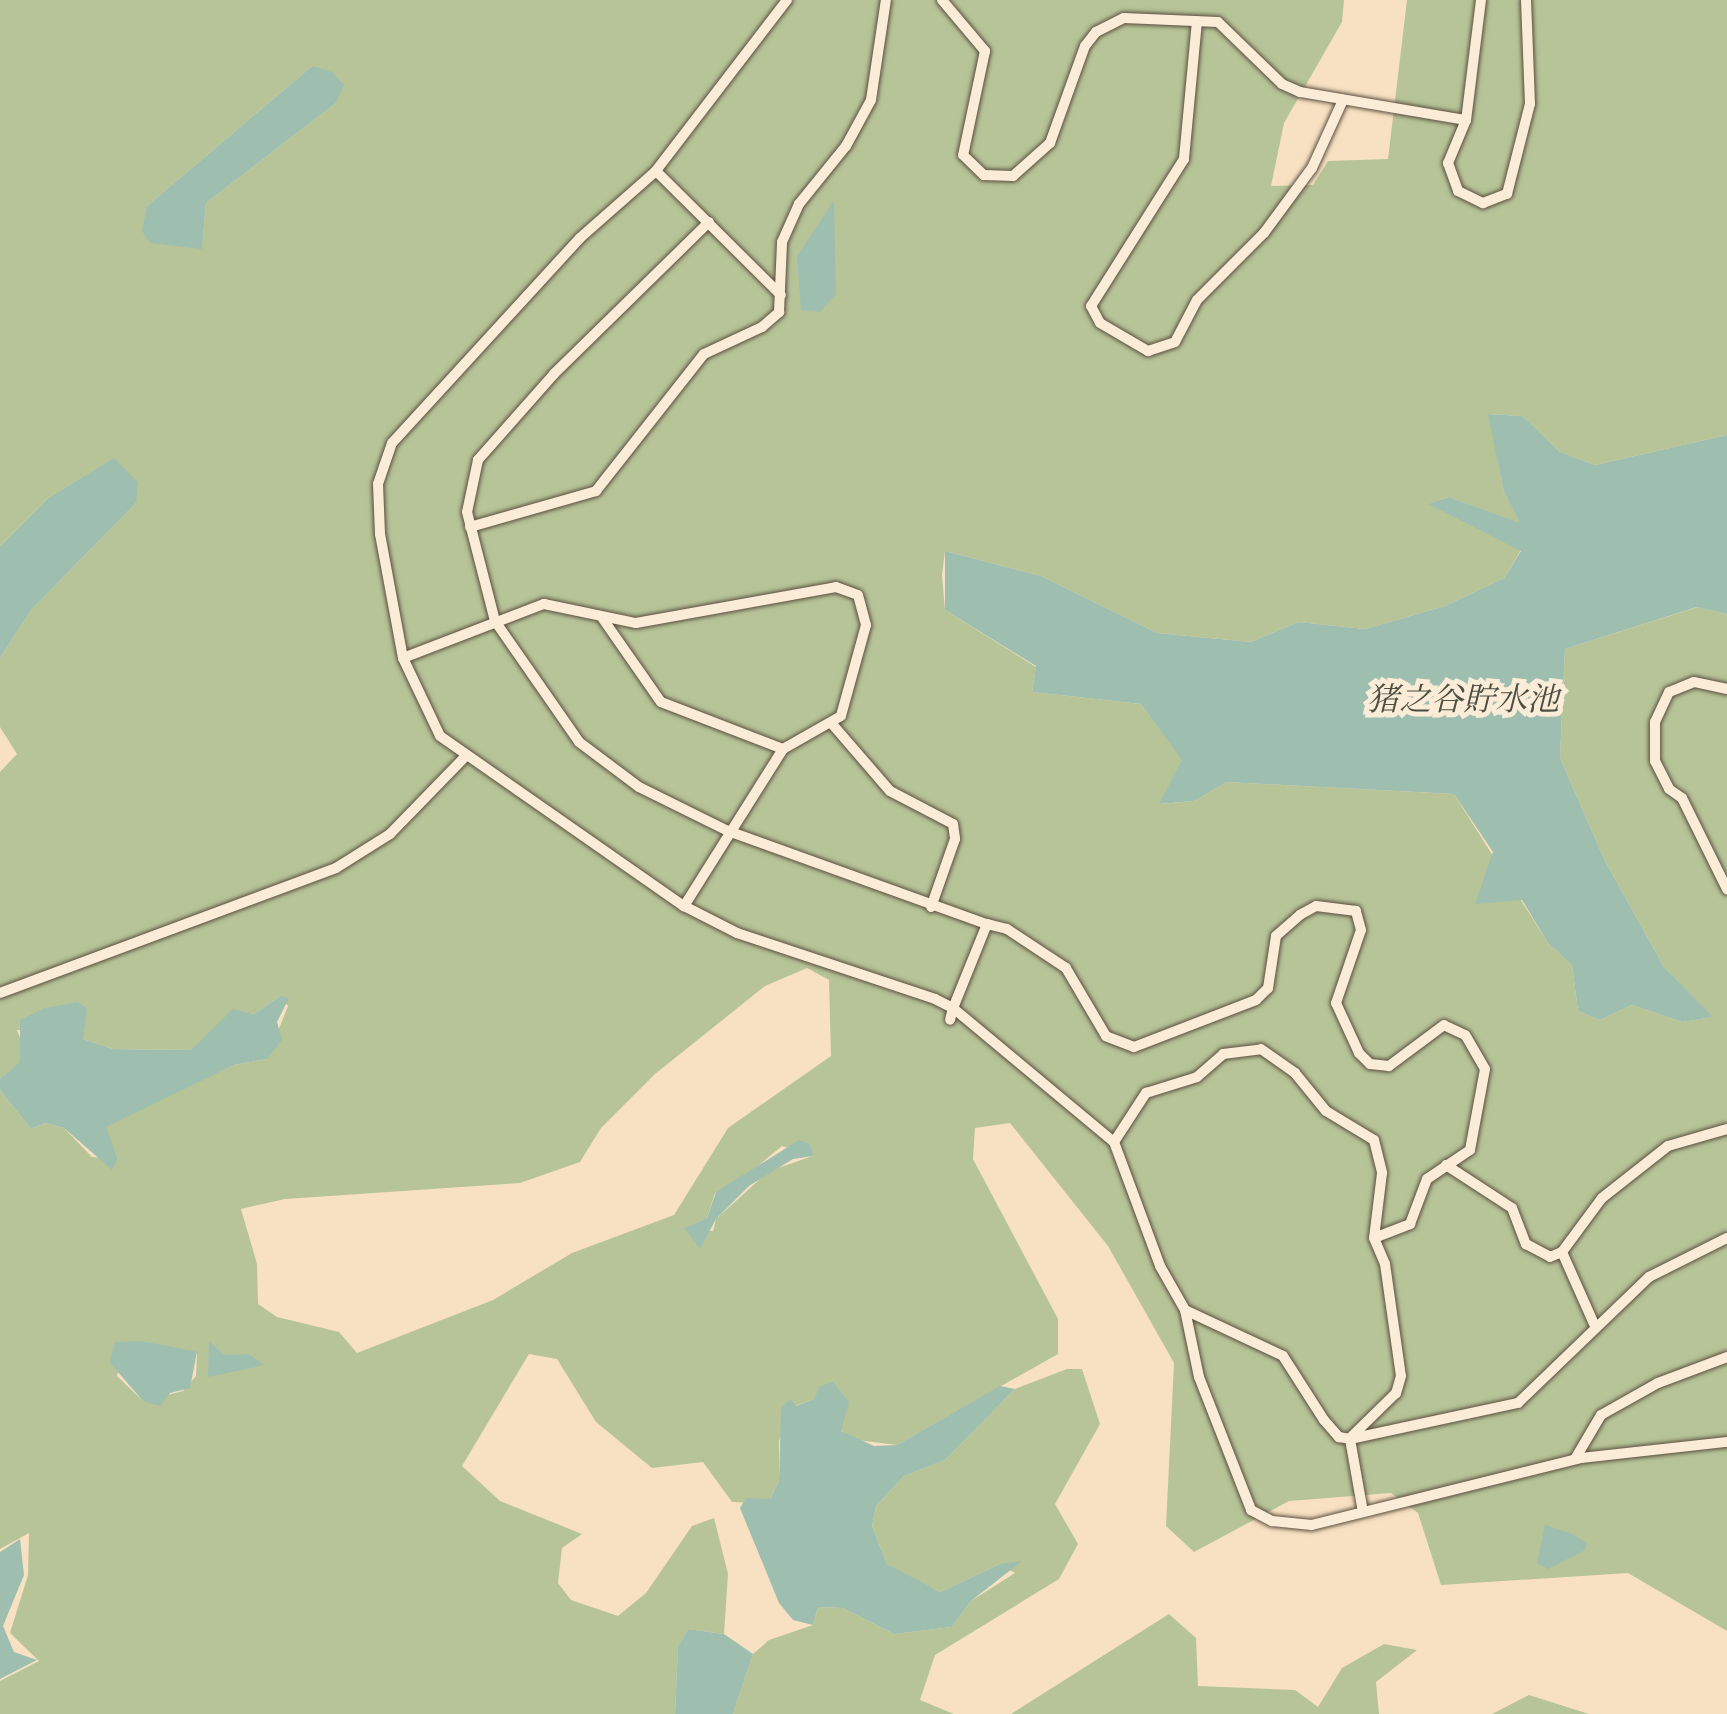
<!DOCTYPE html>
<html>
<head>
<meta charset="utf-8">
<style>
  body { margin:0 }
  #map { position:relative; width:1727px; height:1714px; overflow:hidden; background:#f8e1c2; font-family:"IM FELL Double Pica","Noto Serif JP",serif }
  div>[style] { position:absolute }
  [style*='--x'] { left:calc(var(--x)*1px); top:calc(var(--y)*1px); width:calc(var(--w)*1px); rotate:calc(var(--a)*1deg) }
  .green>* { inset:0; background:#b7c498 }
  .water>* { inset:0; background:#9ebeaf }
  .roads { filter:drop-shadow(0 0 2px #5b4f40) drop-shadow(0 0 2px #5b4f40) }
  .minor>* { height:10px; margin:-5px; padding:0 5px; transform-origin:5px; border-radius:5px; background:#faecd7 }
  span { translate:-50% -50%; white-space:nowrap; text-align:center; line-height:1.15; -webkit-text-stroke:10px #faecd7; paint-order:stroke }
  .water-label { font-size:32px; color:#4b4e43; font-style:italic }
</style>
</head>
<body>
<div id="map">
  <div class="green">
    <div style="clip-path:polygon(evenodd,0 0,1344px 0,1342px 22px,1284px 123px,1271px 186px,1313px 185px,1328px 161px,1388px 159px,1407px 0,1727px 0,1727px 435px,1595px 465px,1560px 452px,1523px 416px,1489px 414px,1504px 492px,1521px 524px,1449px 497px,1429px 504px,1521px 550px,1504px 578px,1445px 606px,1365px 629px,1298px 622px,1251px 642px,1157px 633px,1041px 576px,945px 551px,942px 575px,945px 610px,1036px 667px,1032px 692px,1141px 704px,1183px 760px,1160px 804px,1194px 801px,1227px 782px,1454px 794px,1548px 943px,1572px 965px,1578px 1011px,1600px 1020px,1632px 1005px,1682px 1022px,1712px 1017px,1664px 967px,1605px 861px,1560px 758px,1565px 649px,1698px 607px,1727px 614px,1727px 1631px,1628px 1573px,1441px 1585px,1418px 1513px,1391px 1493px,1289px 1501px,1194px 1552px,1166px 1526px,1174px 1363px,1108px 1246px,1010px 1123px,975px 1128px,973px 1159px,1058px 1319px,1058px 1354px,897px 1445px,849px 1439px,814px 1399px,795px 1406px,791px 1399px,779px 1441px,779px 1481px,770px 1499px,757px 1503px,732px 1502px,703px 1462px,652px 1468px,596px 1422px,557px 1359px,529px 1354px,462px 1466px,500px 1501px,582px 1534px,562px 1548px,558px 1583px,571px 1600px,618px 1616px,646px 1593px,692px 1526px,714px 1518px,728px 1574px,724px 1634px,688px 1629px,678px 1648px,675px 1714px,0 1714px,0 1681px,39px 1661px,10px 1633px,28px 1575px,29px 1533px,0 1549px,0 1090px,31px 1129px,45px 1123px,64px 1128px,92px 1157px,118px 1159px,105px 1127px,115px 1118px,234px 1065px,267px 1059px,288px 1006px,280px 996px,254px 1014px,233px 1010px,192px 1050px,113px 1049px,83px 1039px,80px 1026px,17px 1030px,24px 1048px,20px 1063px,0 1079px,0 772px,17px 754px,0 727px,0 658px,32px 609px,136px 503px,113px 459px,48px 498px,0 546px,0 0,312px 66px,336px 103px,206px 203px,202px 248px,147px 206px,312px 66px,0 0,807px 968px,829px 980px,831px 1056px,728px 1128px,674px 1215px,572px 1253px,493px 1300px,357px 1353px,339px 1332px,277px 1317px,258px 1304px,257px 1264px,241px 1209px,285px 1199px,520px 1183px,580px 1162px,601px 1128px,655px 1074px,765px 986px,807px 968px,0 0,782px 1146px,813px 1156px,769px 1171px,716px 1219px,713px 1231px,685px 1228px,707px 1218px,715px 1193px,729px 1190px,782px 1146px,0 0,144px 1341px,197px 1353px,196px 1376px,183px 1391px,143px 1401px,117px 1376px,126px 1346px,144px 1341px)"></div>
    <div style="clip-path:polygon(1067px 1369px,1082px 1369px,1100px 1424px,1055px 1504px,1078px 1544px,1059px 1579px,935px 1655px,920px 1700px,954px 1714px,733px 1714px,753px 1654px,769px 1640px,813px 1625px,818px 1607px,843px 1608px,894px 1634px,952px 1627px,971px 1601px,1015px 1573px,1000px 1564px,940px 1592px,913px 1579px,887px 1564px,872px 1526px,876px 1506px,904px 1476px,945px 1460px,1015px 1389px)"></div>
    <div style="clip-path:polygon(1169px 1614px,1196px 1638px,1198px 1686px,1295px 1690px,1318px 1707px,1342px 1668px,1384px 1644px,1417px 1650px,1376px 1682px,1379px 1714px,1011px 1714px)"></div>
    <div style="clip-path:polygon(1529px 1695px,1589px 1714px,1492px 1714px)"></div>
  </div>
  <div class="water">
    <div style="clip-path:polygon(312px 66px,332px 72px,344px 85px,336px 103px,206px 203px,202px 249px,150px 243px,142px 231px,147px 206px)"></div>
    <div style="clip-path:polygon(834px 200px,836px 294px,820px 312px,801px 310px,797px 256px)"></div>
    <div style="clip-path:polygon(1488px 414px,1523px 416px,1560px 452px,1595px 465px,1727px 435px,1727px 614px,1697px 607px,1565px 649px,1560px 758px,1605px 861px,1664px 967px,1713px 1017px,1682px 1022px,1632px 1005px,1600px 1020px,1578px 1011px,1572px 965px,1548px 943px,1522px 900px,1475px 904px,1493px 852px,1454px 794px,1227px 782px,1194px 801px,1159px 804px,1182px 760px,1141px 704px,1032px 692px,1036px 666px,945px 610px,945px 551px,1041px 576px,1157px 633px,1251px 642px,1298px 622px,1365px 629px,1445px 606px,1504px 578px,1521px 551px,1428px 504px,1449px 497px,1520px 523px,1504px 492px)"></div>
    <div style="clip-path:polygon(114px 458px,138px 482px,136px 503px,32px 609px,0 658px,0 546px,48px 498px)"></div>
    <div style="clip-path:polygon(280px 996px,289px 998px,277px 1022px,282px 1040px,267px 1059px,234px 1065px,106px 1127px,118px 1159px,112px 1170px,64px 1128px,45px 1123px,31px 1129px,0 1090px,0 1079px,20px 1062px,20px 1020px,44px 1008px,78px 1002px,87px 1009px,83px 1039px,113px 1049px,191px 1050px,233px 1009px,254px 1014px)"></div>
    <div style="clip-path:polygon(799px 1140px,810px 1144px,813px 1156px,793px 1159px,749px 1186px,716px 1219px,700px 1249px,684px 1228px,707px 1218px,716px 1192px)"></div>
    <div style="clip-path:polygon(144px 1341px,197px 1352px,190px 1388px,170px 1393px,160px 1406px,143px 1401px,110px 1363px,115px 1342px)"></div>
    <div style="clip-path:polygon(209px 1341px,224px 1355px,248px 1354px,265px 1365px,208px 1377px)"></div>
    <div style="clip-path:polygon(833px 1382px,849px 1402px,841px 1431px,874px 1446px,897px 1445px,1000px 1386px,1015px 1389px,945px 1460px,904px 1476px,876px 1506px,872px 1526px,887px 1564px,940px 1592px,1000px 1564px,1022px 1561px,971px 1601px,952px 1627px,894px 1634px,843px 1608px,818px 1607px,813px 1625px,793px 1620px,779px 1603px,740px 1508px,746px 1498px,770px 1499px,779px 1481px,781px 1407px,791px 1399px,796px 1406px,814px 1399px,820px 1386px)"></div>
    <div style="clip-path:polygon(1545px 1525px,1572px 1534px,1587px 1544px,1585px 1550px,1548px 1569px,1537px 1563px)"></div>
    <div style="clip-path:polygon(20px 1539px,24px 1575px,3px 1626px,14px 1652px,37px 1660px,0 1679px,0 1552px)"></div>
    <div style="clip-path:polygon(688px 1629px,724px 1634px,753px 1654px,733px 1714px,675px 1714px,678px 1647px)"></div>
  </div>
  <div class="roads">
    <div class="minor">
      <div style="--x:787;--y:0;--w:215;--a:127.5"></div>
      <div style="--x:656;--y:171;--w:101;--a:138.6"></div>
      <div style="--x:580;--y:238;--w:278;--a:132.5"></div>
      <div style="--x:392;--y:443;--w:43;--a:108.9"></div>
      <div style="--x:378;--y:484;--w:50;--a:87.7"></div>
      <div style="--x:380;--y:534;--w:126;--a:79.5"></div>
      <div style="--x:403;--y:658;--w:86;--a:64.6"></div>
      <div style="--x:440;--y:736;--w:297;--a:34.9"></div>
      <div style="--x:684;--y:906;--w:59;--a:27"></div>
      <div style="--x:737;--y:933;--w:209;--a:18.4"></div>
      <div style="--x:935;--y:999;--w:20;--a:27"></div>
      <div style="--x:953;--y:1008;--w:12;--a:104"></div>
      <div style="--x:942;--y:0;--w:67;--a:49.9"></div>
      <div style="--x:985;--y:51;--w:106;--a:101.9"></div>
      <div style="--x:963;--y:155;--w:29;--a:44"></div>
      <div style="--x:984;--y:175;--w:29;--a:2"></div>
      <div style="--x:1013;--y:176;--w:50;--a:-41.7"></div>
      <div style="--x:1050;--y:143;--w:103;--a:-70.2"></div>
      <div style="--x:1085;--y:46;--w:18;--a:-52"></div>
      <div style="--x:1096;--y:32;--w:31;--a:-27"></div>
      <div style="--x:1124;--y:18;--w:94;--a:2.4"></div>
      <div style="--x:1218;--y:22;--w:89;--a:44.1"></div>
      <div style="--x:1282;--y:84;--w:20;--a:24"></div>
      <div style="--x:1300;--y:92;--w:168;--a:9.6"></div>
      <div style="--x:1481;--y:0;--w:121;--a:97.1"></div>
      <div style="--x:1466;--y:120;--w:47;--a:112.7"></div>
      <div style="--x:1448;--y:163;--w:30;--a:70"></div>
      <div style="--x:1458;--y:191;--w:28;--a:26"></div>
      <div style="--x:1483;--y:203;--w:26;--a:-21"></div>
      <div style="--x:1507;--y:194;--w:93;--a:-75.7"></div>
      <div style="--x:1530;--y:104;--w:104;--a:-92.2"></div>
      <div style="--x:1197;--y:21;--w:139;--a:95.4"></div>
      <div style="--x:1184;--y:159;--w:174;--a:122.3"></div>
      <div style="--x:1091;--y:306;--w:19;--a:62"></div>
      <div style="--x:1100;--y:323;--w:56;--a:30.3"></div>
      <div style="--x:1148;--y:351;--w:28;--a:-18"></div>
      <div style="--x:1175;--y:342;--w:47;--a:-62.4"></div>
      <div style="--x:1197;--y:300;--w:95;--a:-45"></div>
      <div style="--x:1264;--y:233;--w:81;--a:-53.6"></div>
      <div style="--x:1312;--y:168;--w:75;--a:-65.5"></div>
      <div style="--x:656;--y:171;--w:176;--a:44.8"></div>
      <div style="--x:709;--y:222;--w:217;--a:135.6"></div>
      <div style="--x:554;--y:374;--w:115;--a:131.5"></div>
      <div style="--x:478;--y:460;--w:53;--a:101.9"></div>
      <div style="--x:467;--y:512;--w:113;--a:75.6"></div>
      <div style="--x:495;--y:621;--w:147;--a:55.2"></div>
      <div style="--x:579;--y:742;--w:75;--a:36.9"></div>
      <div style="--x:639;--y:787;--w:99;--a:26.3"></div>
      <div style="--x:728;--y:831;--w:275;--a:19.8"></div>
      <div style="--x:470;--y:527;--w:131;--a:-15.9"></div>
      <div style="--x:596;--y:491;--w:174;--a:-51.8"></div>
      <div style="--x:704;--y:354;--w:64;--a:-25"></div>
      <div style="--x:762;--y:327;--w:23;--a:-41"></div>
      <div style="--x:779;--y:312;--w:70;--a:-87.5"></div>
      <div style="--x:782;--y:242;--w:42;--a:-65.9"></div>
      <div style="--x:799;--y:204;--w:75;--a:-51"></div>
      <div style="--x:846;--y:146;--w:52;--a:-61.5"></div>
      <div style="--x:871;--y:100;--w:101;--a:-81.5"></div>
      <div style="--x:603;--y:619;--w:101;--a:55.1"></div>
      <div style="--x:661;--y:702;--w:131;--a:21.1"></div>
      <div style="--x:403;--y:658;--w:151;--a:-21"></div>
      <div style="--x:544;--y:604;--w:94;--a:11.7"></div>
      <div style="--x:636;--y:623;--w:203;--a:-10.2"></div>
      <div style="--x:836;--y:587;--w:23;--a:20"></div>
      <div style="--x:858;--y:595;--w:31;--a:75"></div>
      <div style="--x:866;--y:625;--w:94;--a:105.4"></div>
      <div style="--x:841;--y:716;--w:67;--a:150.4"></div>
      <div style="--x:783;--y:749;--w:186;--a:122.2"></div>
      <div style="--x:1727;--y:689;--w:34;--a:-168"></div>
      <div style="--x:1694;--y:682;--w:27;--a:158"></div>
      <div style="--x:1669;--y:692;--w:33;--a:115"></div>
      <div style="--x:1655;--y:722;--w:39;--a:90"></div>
      <div style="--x:1655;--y:761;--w:31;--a:63"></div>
      <div style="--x:1669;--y:789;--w:16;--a:35"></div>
      <div style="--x:1682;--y:798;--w:102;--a:63.7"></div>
      <div style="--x:833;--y:725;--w:87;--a:49.2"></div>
      <div style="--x:890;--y:791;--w:71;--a:27.6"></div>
      <div style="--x:953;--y:824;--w:15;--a:82"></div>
      <div style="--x:955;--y:839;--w:72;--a:109.4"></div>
      <div style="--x:0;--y:993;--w:358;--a:-20.4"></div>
      <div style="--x:336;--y:868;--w:64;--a:-32.2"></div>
      <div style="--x:390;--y:834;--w:107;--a:-45.8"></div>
      <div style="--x:1114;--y:1142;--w:59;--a:-56.9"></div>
      <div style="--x:1146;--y:1093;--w:53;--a:-17.4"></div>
      <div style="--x:1197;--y:1077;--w:35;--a:-41"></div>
      <div style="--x:1223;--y:1054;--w:38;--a:-7"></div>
      <div style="--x:1261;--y:1049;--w:42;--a:35.2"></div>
      <div style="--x:1295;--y:1073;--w:49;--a:50.8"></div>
      <div style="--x:1326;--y:1111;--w:56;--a:31.1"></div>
      <div style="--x:1374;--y:1140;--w:34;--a:76"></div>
      <div style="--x:1382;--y:1173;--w:65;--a:97"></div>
      <div style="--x:1374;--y:1238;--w:28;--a:67"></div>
      <div style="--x:1385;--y:1264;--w:113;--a:81.9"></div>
      <div style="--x:1401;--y:1376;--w:18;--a:106"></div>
      <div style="--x:1396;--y:1393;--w:64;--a:135.6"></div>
      <div style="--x:1446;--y:1165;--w:79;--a:33.1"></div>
      <div style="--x:1512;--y:1208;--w:39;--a:69"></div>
      <div style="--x:1526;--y:1244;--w:27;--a:28"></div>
      <div style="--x:1550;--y:1257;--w:13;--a:-23"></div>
      <div style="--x:1562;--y:1252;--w:67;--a:-53.5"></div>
      <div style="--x:1602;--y:1198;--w:84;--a:-38.2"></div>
      <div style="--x:1668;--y:1146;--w:61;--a:-16.1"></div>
      <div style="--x:1374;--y:1238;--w:39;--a:-21"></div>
      <div style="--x:1410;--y:1224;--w:48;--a:-69.3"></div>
      <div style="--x:1427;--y:1179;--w:52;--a:-34"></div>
      <div style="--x:1470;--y:1150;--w:82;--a:-79.5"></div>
      <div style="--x:1485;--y:1069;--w:39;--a:-120"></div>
      <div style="--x:1465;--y:1035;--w:23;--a:-155"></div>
      <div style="--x:1444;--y:1025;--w:69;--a:143.3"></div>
      <div style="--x:1389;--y:1066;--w:19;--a:-174"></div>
      <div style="--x:1370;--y:1064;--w:16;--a:-135"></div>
      <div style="--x:1359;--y:1053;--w:55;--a:-114.7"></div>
      <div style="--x:1336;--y:1003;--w:77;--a:-71.1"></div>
      <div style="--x:1361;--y:930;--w:20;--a:-105"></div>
      <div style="--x:1356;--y:911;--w:40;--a:-172.9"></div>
      <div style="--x:1316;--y:906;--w:18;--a:151"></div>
      <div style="--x:1300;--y:915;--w:32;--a:139"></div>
      <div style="--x:1276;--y:936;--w:53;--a:98.7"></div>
      <div style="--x:1268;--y:988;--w:17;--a:135"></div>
      <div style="--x:1256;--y:1000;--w:131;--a:158.9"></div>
      <div style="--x:1134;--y:1047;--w:30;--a:-159"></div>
      <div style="--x:1106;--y:1036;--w:79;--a:-120.5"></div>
      <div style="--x:1066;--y:968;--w:71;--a:-146.5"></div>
      <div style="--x:1007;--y:929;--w:21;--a:-166"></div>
      <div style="--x:987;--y:924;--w:91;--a:112"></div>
      <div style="--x:953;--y:1008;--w:209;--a:39.8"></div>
      <div style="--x:1114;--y:1142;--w:132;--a:69.6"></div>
      <div style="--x:1160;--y:1266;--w:51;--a:60.4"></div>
      <div style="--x:1185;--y:1310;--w:68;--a:78.2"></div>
      <div style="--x:1199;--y:1377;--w:143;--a:68.6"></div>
      <div style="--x:1251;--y:1510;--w:24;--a:28"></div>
      <div style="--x:1272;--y:1521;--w:40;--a:5.7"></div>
      <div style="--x:1312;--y:1525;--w:277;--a:-14"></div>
      <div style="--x:1581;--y:1458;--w:147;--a:-6.3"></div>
      <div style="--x:1562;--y:1252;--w:79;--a:66"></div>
      <div style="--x:1185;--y:1310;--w:108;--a:25.1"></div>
      <div style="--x:1283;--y:1356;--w:76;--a:57.4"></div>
      <div style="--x:1324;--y:1420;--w:23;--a:49"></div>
      <div style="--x:1339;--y:1437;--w:11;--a:10"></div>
      <div style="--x:1350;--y:1439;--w:172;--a:-12.1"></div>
      <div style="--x:1518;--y:1403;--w:182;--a:-43.9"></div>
      <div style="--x:1649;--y:1277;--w:87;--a:-26.6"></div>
      <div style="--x:1350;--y:1439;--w:74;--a:79.9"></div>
      <div style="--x:1575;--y:1459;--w:51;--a:-59.4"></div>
      <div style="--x:1601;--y:1415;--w:65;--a:-29.3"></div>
      <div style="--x:1658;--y:1383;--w:74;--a:-20.6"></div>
    </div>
  </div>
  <div class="water-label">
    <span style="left:1463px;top:700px">猪之谷貯水池</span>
  </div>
</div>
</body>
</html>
